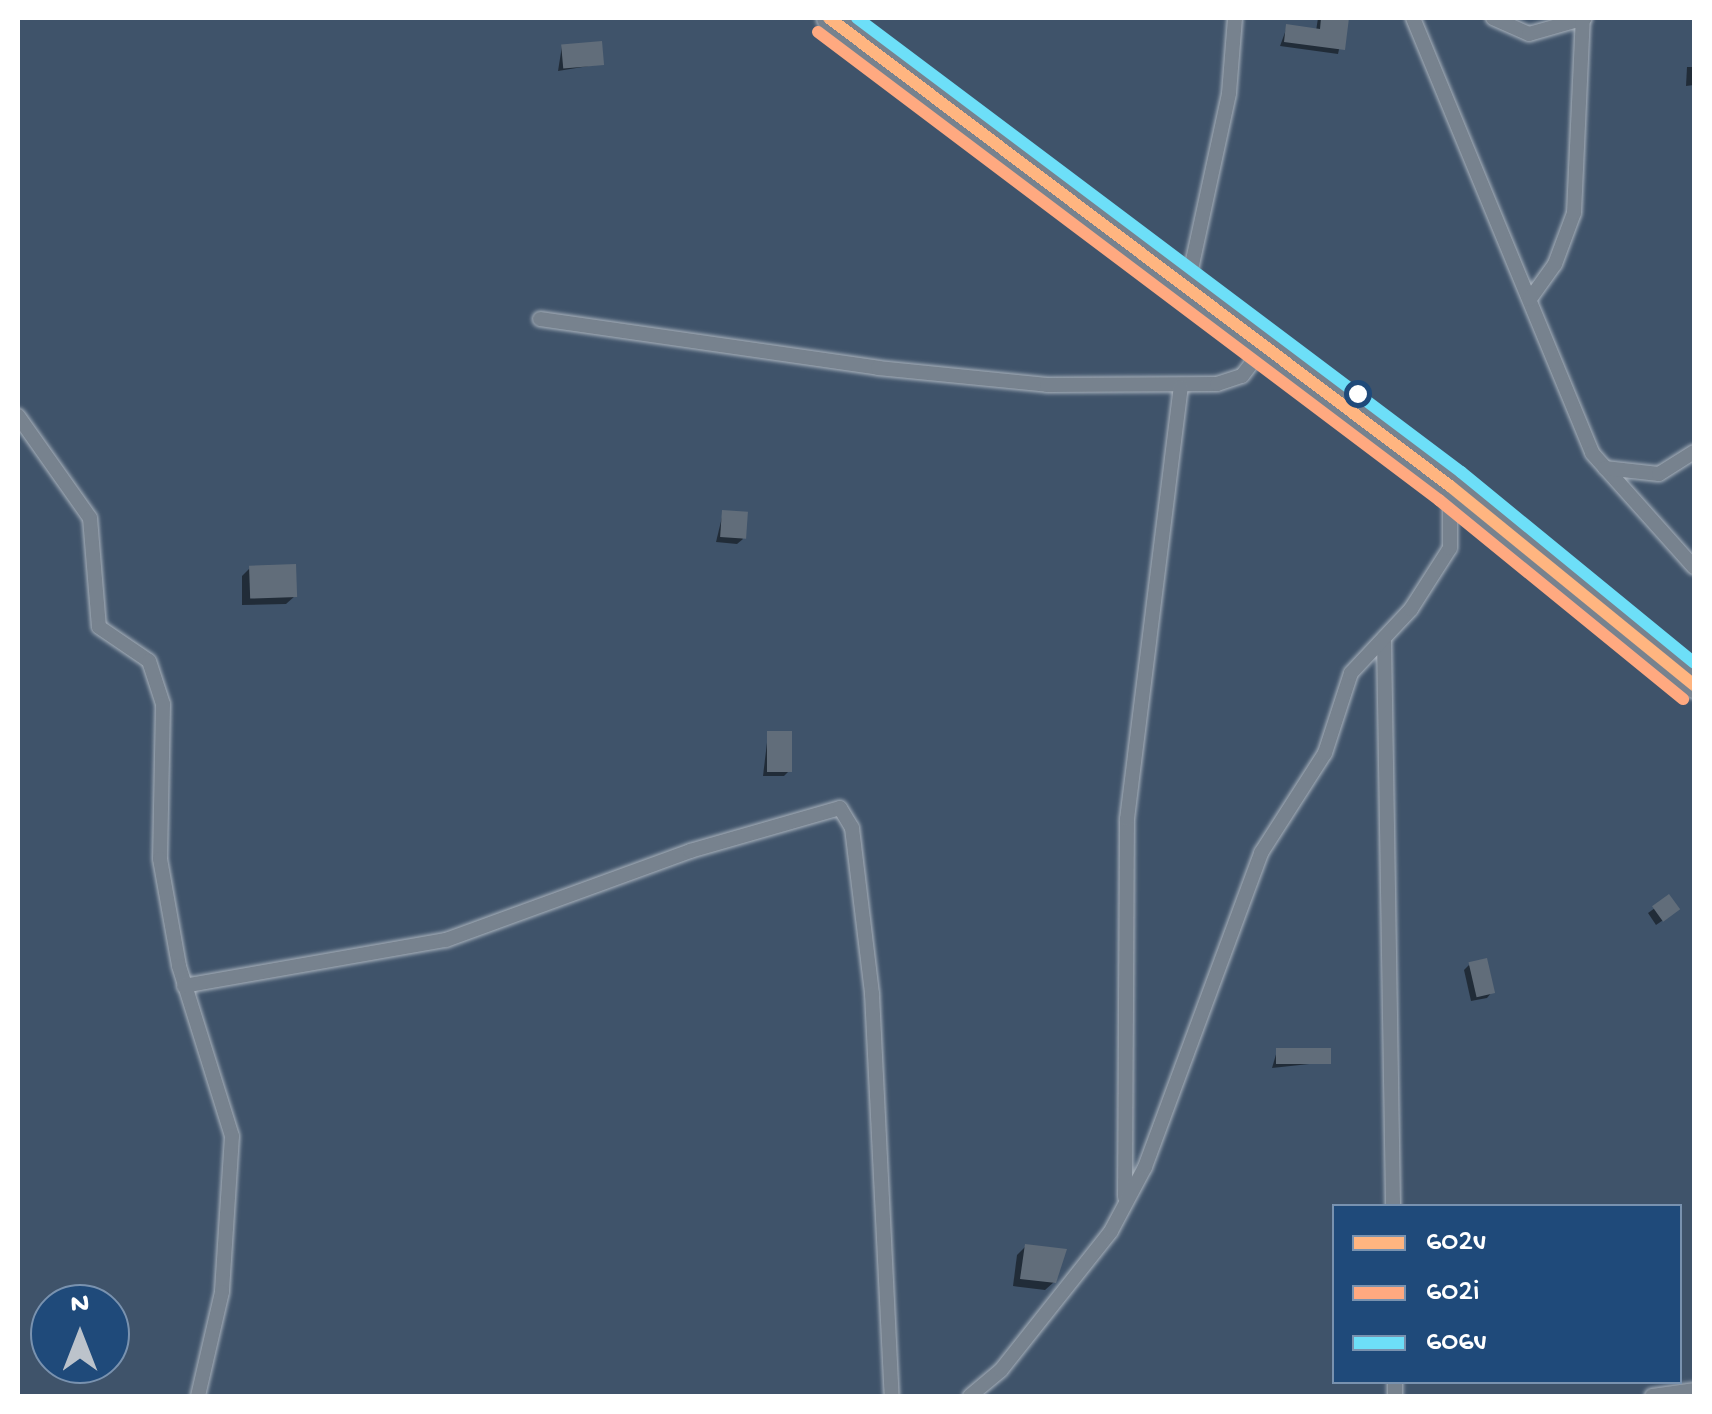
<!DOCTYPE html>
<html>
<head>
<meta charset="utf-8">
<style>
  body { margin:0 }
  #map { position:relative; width:1712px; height:1414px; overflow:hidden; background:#3f536a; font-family:"Gochi Hand",sans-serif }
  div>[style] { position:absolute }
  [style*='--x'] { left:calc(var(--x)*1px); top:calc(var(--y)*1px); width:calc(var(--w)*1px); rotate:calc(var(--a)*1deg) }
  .shadow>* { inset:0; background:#0007 }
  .building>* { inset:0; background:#616d7a; transform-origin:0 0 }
  .roads { filter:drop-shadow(0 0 2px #a9b2bc) drop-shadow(0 0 2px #a9b2bc) }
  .street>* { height:14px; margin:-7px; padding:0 7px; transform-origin:7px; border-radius:7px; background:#77828e }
  .highway>* { height:25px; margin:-12.5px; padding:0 12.5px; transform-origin:12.5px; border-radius:12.5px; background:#77828e }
  .bus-1>* { height:12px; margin:-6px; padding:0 6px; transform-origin:6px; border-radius:6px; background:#ffb580 }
  .bus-2>* { height:12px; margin:-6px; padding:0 6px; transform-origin:6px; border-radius:6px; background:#ffa980 }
  .bus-3>* { height:12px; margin:-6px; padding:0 6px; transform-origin:6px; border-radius:6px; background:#6ddff8 }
  .dots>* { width:28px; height:28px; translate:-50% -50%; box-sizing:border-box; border:5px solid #1f4a7a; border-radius:50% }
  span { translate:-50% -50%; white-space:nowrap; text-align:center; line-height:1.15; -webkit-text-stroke:8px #1f4a7a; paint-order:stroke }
  .frame { position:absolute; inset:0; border:20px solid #fff; pointer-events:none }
  .legend { position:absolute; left:1332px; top:1204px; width:350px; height:180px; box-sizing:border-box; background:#1f4a7a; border:2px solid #7992af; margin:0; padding:12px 18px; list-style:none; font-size:30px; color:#fff }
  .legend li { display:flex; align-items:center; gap:20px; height:50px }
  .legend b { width:50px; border:2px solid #7992af }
  .north { position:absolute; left:30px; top:1284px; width:100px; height:100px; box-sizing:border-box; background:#1f4a7a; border:2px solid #7992af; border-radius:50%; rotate:0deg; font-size:28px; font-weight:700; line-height:40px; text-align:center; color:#fff }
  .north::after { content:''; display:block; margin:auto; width:35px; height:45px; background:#bcc3cb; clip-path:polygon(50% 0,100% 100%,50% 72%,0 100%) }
</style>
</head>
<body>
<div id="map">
  <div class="shadow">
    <div style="clip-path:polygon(1318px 18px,1346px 18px,1338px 54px,1280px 46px,1287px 27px,1316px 31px)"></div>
    <div style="clip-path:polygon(562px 46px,601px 64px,558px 71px)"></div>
    <div style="clip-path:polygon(1687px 67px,1694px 67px,1694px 85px,1686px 86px)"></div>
    <div style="clip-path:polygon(723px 513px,743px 539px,737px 544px,716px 542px)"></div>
    <div style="clip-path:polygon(250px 568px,295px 596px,286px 604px,242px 605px,242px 576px)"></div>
    <div style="clip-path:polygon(768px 734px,789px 771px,784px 776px,763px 776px)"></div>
    <div style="clip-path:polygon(1669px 898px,1672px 914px,1656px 925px,1648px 913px)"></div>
    <div style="clip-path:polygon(1469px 965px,1492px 992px,1487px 998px,1471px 1001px,1464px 970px)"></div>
    <div style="clip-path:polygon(1277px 1051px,1328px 1062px,1272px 1068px)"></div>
    <div style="clip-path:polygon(1026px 1246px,1054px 1282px,1045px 1290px,1013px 1286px,1017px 1255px)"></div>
  </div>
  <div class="building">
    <div style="clip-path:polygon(1321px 18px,1349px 18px,1345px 50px,1284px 42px,1286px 24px,1320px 29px)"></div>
    <div style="left:602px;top:41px;width:24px;height:41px;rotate:85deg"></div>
    <div style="left:722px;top:510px;width:26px;height:27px;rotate:4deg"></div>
    <div style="left:296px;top:564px;width:33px;height:47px;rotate:88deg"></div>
    <div style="left:767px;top:731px;width:25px;height:41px"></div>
    <div style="left:1669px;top:894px;width:19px;height:21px;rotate:54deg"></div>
    <div style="left:1487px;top:958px;width:36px;height:19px;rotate:77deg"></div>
    <div style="left:1276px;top:1048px;width:55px;height:16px"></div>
    <div style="clip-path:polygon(1025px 1244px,1067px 1249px,1056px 1283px,1020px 1279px)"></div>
  </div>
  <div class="roads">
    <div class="street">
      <div style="--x:1413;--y:18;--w:470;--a:67.6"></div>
      <div style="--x:1592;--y:453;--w:153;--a:48.2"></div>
      <div style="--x:1493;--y:18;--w:39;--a:24"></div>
      <div style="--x:1529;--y:34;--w:58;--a:-15.9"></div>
      <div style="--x:1187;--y:288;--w:199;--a:-77.8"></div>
      <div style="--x:1229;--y:93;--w:75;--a:-85.4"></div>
      <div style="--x:1530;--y:299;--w:43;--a:-54.5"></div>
      <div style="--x:1555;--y:264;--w:54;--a:-69.6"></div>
      <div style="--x:1574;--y:213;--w:195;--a:-87.4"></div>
      <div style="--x:540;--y:319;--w:342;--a:8.2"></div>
      <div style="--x:878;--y:368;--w:170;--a:5.7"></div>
      <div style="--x:1047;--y:385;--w:170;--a:-0.3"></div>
      <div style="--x:1217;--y:384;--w:26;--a:-18"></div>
      <div style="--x:1242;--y:376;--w:38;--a:-53"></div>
      <div style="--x:18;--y:416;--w:125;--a:54.8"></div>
      <div style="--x:90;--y:518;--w:109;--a:85.3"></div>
      <div style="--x:99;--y:627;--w:60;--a:34.2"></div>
      <div style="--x:149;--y:661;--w:45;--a:72"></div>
      <div style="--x:163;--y:704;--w:155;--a:91.1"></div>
      <div style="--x:160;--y:859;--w:109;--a:79.9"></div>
      <div style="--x:179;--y:966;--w:178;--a:72.7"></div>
      <div style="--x:232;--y:1136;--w:156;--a:93.7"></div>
      <div style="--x:222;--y:1292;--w:107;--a:103"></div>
      <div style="--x:1605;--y:468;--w:54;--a:6.3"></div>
      <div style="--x:1659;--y:474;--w:41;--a:-32.2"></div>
      <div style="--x:1384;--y:638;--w:568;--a:89.09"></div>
      <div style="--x:184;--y:986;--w:266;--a:-10"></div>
      <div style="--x:446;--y:940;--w:260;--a:-20"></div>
      <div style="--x:690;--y:851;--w:156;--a:-16"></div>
      <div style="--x:840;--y:808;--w:23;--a:59"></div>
      <div style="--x:852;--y:828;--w:167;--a:83.1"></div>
      <div style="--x:872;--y:994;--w:402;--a:87.2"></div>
      <div style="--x:1125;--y:1197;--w:378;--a:-89.7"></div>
      <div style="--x:1127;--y:819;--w:435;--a:-82.9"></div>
      <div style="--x:1395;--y:1382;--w:14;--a:90"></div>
      <div style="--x:970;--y:1396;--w:40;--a:-40"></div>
      <div style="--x:1001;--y:1370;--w:177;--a:-51.6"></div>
      <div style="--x:1111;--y:1231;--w:72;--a:-62"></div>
      <div style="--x:1145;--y:1167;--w:335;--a:-69.7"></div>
      <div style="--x:1261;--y:853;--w:119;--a:-57.4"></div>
      <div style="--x:1325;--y:753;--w:84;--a:-72"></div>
      <div style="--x:1351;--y:673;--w:88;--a:-46.8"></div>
      <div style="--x:1411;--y:609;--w:72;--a:-57.4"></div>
      <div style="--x:1450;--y:548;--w:60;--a:-90"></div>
      <div style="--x:1652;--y:1396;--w:42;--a:-8.1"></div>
    </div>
    <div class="highway">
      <div style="--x:829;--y:18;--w:778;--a:37"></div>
      <div style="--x:1450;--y:486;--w:315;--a:39.2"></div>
    </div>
  </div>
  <div class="bus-1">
    <div style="--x:829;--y:18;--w:778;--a:37"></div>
    <div style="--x:1450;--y:486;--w:315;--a:39.2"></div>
  </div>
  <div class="bus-2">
    <div style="--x:818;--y:32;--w:778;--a:37"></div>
    <div style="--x:1439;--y:500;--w:315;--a:39.2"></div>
  </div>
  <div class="bus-3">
    <div style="--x:857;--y:18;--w:756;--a:36.93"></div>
    <div style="--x:1461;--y:472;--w:301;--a:39.3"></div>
  </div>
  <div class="dots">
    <div style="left:1358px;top:394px;background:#fff"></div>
  </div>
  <div class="frame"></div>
  <ul class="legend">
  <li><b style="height:12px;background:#ffb580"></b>602v</li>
  <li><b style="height:12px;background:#ffa980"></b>602i</li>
  <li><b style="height:12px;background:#6ddff8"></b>606v</li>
  </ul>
  <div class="north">N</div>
</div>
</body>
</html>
